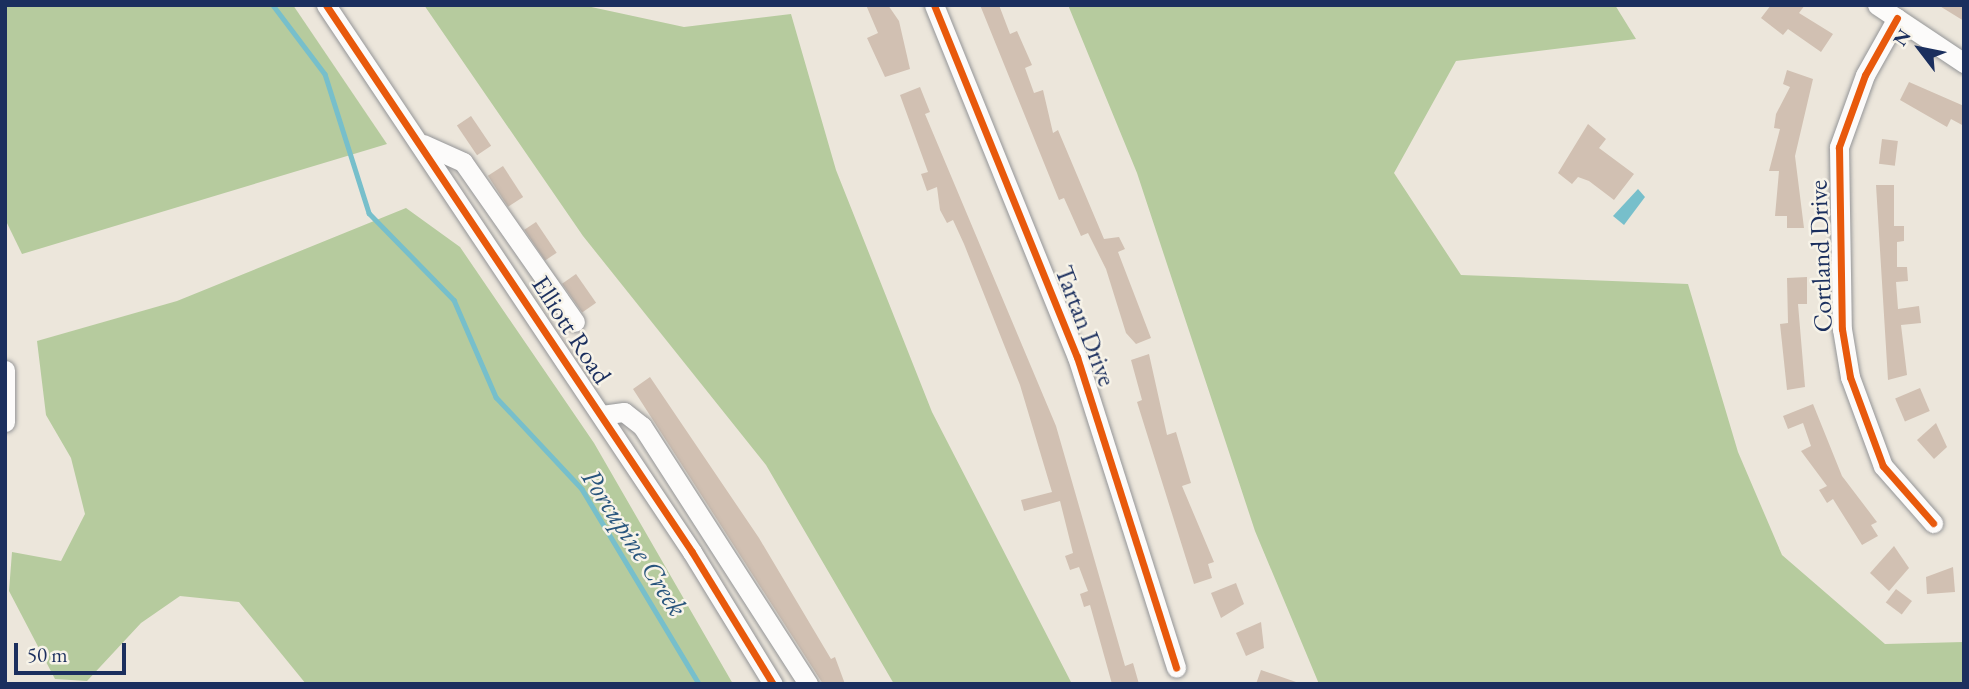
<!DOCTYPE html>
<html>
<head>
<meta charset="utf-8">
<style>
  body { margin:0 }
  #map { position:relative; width:1969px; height:689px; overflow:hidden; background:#ece6db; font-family:"EB Garamond",serif }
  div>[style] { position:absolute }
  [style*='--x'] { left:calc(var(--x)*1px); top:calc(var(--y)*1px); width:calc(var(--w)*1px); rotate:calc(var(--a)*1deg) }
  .forest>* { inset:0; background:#b6cb9e }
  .water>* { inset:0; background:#77bfcb }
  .stream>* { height:4.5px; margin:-2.25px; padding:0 2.25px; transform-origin:2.25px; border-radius:2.25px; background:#77bfcb }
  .building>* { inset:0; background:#d1c0b2; transform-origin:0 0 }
  .roads { filter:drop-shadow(0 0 2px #949597) drop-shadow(0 0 2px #949597) }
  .minor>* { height:19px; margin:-9.5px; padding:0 9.5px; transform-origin:9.5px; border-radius:9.5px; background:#fcfbfa }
  .cycleway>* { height:7px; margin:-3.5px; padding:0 3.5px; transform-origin:3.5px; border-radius:3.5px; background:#e8590c }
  span { translate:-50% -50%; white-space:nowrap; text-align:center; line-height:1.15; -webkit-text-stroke:5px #f7f3e8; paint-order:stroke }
  .street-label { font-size:26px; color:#1b2f5e }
  .water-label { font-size:28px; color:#28557d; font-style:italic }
  .frame { position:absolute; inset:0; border:7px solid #1b2f5e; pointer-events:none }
  .north { position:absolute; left:1885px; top:14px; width:70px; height:70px; -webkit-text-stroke:5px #f7f3e8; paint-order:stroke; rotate:302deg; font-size:19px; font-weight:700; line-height:28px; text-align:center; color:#1b2f5e }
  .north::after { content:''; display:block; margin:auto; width:24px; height:32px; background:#1b2f5e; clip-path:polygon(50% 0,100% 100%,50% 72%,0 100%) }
  .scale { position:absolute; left:14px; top:643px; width:112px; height:32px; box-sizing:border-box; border:4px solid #1b2f5e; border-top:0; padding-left:9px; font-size:21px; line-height:24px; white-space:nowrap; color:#1b2f5e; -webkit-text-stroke:5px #f7f3e8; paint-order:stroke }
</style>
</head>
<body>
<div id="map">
  <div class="forest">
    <div style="clip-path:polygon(5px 5px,293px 5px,387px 144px,22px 254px,5px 219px)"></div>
    <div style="clip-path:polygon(424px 5px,582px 5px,684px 27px,791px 14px,836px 170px,932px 412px,1072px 684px,894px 684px,766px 465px,583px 236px)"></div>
    <div style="clip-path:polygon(1068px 5px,1615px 5px,1636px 39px,1456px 61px,1394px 173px,1461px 275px,1688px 284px,1738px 452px,1782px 555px,1885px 644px,1964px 642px,1964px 684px,1319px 684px,1255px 531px,1137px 173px)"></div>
    <div style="clip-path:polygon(406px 208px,460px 247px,594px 443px,733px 684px,306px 684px,239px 602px,180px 596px,141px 623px,87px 681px,55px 679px,9px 591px,12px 552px,61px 561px,85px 514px,71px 458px,46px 415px,37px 341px,177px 301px)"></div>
  </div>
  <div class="water">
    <div style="clip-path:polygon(1638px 189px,1645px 197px,1624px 225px,1613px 216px)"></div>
  </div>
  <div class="stream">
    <div style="--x:273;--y:5;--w:86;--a:53"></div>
    <div style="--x:325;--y:74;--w:146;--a:72.4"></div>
    <div style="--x:369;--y:213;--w:122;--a:45.7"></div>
    <div style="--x:454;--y:300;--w:106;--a:66.6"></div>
    <div style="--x:496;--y:397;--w:126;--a:46.9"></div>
    <div style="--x:582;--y:489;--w:227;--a:59"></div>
  </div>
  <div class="building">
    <div style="clip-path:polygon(866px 5px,888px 5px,899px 21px,910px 69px,885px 77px,867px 38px,878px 33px)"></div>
    <div style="clip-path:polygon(980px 5px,999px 5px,1010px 34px,1017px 31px,1032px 65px,1025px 68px,1034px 93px,1043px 90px,1053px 133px,1058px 130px,1104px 239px,1119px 237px,1125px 249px,1118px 252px,1151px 338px,1136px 344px,1126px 333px,1106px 269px,1088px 233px,1081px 236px,1064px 198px,1059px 200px)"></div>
    <div style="clip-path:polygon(1771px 5px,1805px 5px,1799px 13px,1833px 34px,1821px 52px,1788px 29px,1783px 35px,1761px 18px)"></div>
    <div style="clip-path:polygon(1938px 5px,1964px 5px,1964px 21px)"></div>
    <div style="clip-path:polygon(1787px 70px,1813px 79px,1795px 156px,1804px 228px,1787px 228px,1787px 216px,1775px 216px,1779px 171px,1769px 171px,1780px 129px,1774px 128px,1776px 114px,1790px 87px,1783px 84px)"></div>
    <div style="clip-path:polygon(1909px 82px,1964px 106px,1964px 126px,1951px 119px,1947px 127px,1900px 100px)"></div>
    <div style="clip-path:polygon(920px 87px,930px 112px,925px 114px,1056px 426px,1125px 666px,1133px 663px,1139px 684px,1112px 684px,1090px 605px,1084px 607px,1080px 594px,1088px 591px,1079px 567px,1070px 570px,1065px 556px,1073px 553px,1060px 501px,1024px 511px,1021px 500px,1052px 492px,1020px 385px,964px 244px,953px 220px,947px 223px,940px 210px,937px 187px,927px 191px,921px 174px,928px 172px,900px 95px)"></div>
    <div style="left:471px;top:116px;width:36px;height:17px;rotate:56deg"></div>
    <div style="clip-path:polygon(1588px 124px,1606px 139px,1599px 148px,1634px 174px,1614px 200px,1589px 181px,1578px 177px,1572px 184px,1558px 173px)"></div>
    <div style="left:1882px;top:139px;width:16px;height:25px;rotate:7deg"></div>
    <div style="left:503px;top:166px;width:37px;height:18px;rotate:57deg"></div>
    <div style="clip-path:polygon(1876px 185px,1894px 185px,1894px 226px,1904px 226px,1904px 241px,1897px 242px,1897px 267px,1907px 267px,1908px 281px,1896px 282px,1898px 309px,1919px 306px,1921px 323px,1901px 325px,1907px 375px,1888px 380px)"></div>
    <div style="left:536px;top:222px;width:37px;height:14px;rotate:56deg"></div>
    <div style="left:576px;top:274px;width:35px;height:17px;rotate:55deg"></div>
    <div style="clip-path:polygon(1807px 277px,1807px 304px,1798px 304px,1805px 387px,1787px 390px,1780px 324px,1788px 323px,1787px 278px)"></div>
    <div style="clip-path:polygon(1149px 354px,1167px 435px,1176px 432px,1191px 483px,1182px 486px,1214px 562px,1208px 564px,1212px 578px,1194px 584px,1137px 402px,1142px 400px,1131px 360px)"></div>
    <div style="clip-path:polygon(650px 377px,759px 538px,831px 659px,835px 657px,845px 684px,823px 684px,633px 389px)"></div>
    <div style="left:1920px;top:388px;width:25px;height:27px;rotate:67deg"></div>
    <div style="clip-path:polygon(1813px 404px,1842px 476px,1877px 522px,1871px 525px,1878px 536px,1862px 545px,1833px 499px,1827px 503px,1819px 490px,1827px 486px,1801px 451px,1811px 446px,1803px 423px,1788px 429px,1783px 416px)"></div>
    <div style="clip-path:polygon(1936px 423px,1947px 447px,1934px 459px,1917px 440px)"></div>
    <div style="clip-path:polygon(1894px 546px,1909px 568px,1889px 591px,1870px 573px)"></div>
    <div style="clip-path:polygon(1953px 567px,1955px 592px,1927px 594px,1926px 577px)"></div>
    <div style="clip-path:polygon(1236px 583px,1244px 604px,1221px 618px,1211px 593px)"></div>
    <div style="left:1896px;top:589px;width:20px;height:17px;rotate:37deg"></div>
    <div style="clip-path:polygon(1261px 622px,1264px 648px,1246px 656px,1236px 633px)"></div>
    <div style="clip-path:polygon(1261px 670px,1296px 682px,1296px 684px,1256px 684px)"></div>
  </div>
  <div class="roads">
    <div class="minor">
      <div style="--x:326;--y:5;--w:658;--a:56.21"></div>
      <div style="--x:692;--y:552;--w:155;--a:58.5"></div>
      <div style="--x:934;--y:5;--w:380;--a:67.9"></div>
      <div style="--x:1077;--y:357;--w:326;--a:72.3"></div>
      <div style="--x:1877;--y:5;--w:105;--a:33.7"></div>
      <div style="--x:1897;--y:18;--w:65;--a:119.3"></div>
      <div style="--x:1865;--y:75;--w:77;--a:109.9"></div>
      <div style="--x:1839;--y:147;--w:182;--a:89.1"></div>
      <div style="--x:1842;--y:329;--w:49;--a:80.5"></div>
      <div style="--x:1850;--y:377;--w:95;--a:69.7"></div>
      <div style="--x:1883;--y:466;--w:76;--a:48.7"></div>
      <div style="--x:423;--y:144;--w:44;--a:24.2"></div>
      <div style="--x:463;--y:162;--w:195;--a:55"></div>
      <div style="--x:5;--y:370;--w:52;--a:90"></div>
      <div style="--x:602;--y:415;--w:22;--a:-8"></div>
      <div style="--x:624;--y:412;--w:23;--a:38"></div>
      <div style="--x:642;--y:426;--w:307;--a:57.2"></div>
    </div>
  </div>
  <div class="cycleway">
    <div style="--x:326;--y:5;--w:658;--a:56.21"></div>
    <div style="--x:692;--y:552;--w:155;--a:58.5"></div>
    <div style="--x:934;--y:5;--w:380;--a:67.9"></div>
    <div style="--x:1077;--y:357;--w:326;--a:72.3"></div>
    <div style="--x:1897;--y:18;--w:65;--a:119.3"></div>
    <div style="--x:1865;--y:75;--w:77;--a:109.9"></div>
    <div style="--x:1839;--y:147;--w:182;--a:89.1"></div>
    <div style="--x:1842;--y:329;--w:49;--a:80.5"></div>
    <div style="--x:1850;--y:377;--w:95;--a:69.7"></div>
    <div style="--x:1883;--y:466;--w:76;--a:48.7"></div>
  </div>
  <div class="street-label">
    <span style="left:1821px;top:256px;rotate:-92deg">Cortland Drive</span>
    <span style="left:1085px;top:326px;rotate:69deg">Tartan Drive</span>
    <span style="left:571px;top:330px;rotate:57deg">Elliott Road</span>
  </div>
  <div class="water-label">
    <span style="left:635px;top:542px;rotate:57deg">Porcupine Creek</span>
  </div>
  <div class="frame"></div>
  <div class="north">N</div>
  <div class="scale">50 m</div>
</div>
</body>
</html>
